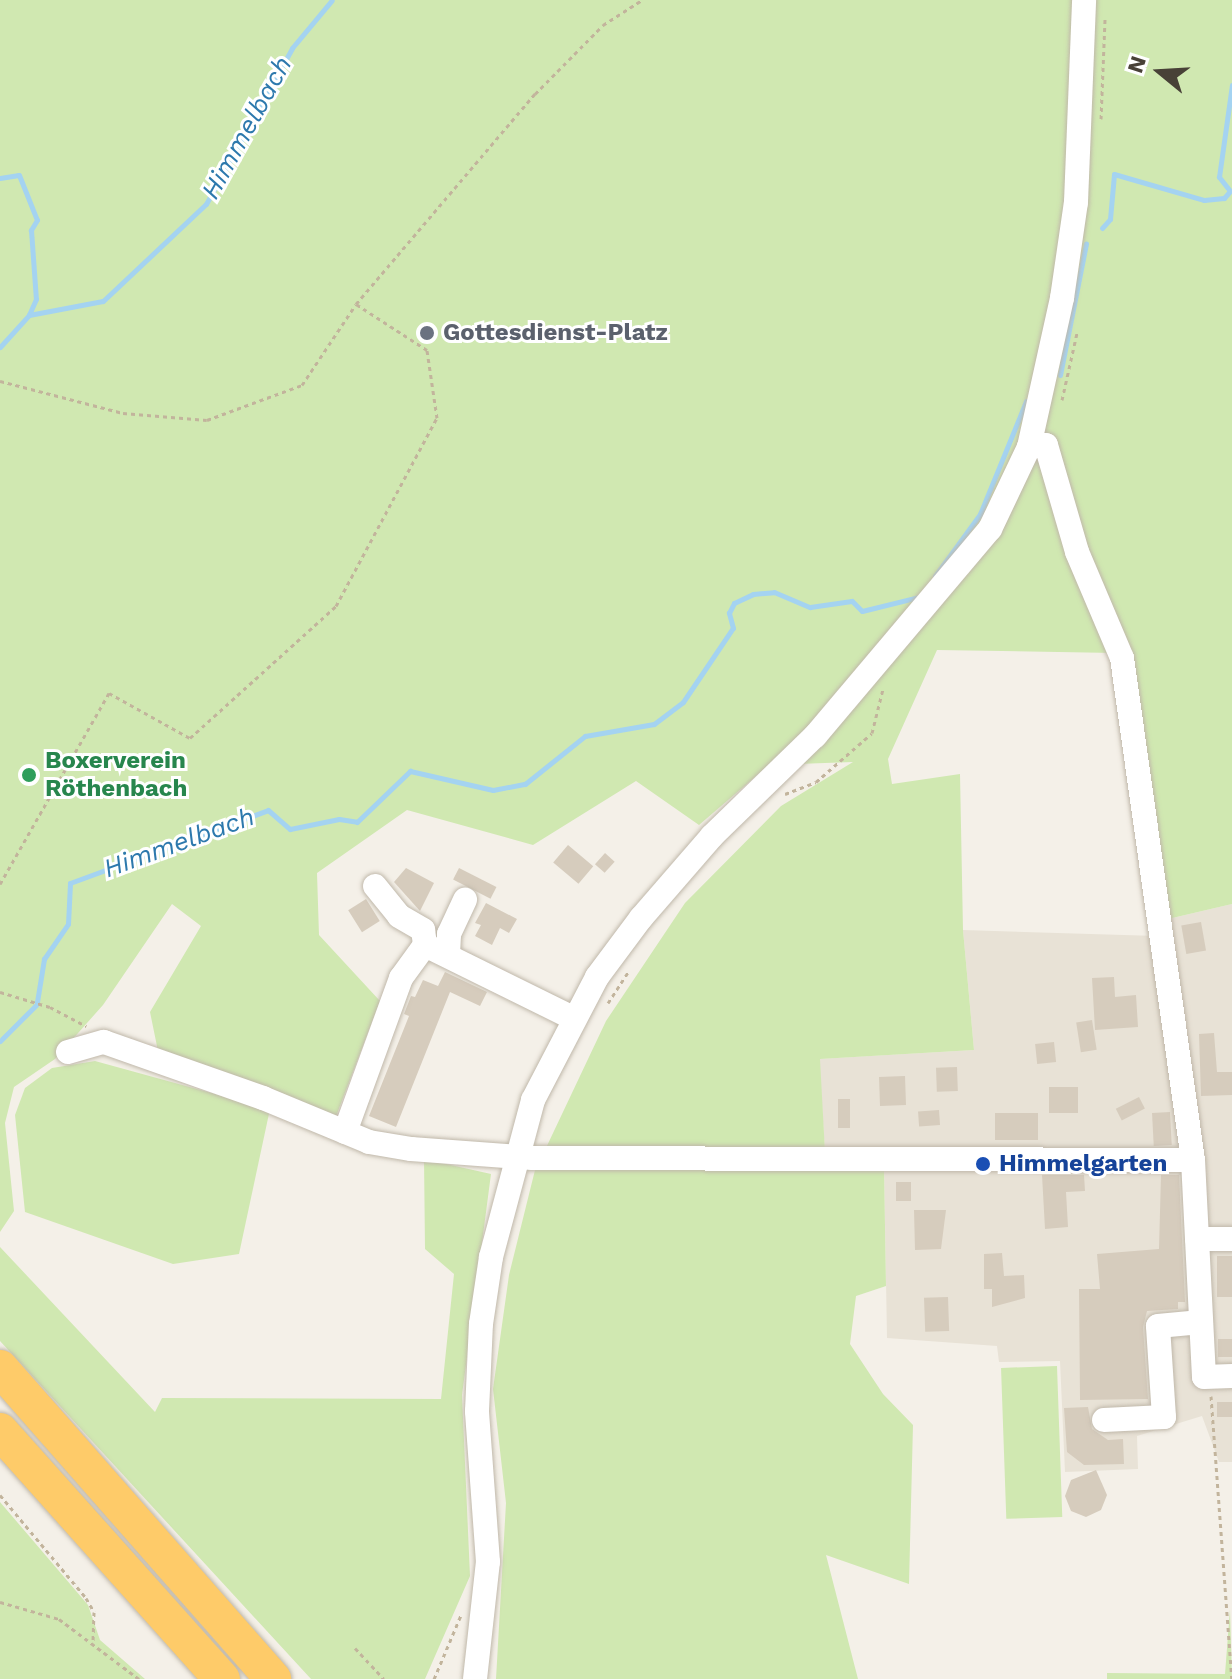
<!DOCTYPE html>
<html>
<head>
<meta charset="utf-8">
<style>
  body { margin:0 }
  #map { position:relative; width:1232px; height:1679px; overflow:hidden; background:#f4f0e8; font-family:"Work Sans",sans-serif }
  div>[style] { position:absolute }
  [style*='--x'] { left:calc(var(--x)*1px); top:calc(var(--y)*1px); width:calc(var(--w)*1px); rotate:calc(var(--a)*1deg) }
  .residential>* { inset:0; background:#e8e2d6 }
  .green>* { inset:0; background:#d0e8b1; transform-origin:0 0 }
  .stream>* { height:5px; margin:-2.5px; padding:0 2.5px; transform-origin:2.5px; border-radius:2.5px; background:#a4d3f1 }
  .building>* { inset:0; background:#d6ccbd; transform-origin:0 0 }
  .path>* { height:3px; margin-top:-1.5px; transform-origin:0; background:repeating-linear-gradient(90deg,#c2b49c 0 4px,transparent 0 8px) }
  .roads { filter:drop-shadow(0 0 2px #c0b8aa) drop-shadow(0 0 2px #c0b8aa) }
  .minor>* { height:24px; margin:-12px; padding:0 12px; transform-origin:12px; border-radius:12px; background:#fff }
  .highway>* { height:36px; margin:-18px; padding:0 18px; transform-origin:18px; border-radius:18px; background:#fecb69 }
  .dots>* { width:22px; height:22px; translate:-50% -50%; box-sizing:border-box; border:4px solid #fff; border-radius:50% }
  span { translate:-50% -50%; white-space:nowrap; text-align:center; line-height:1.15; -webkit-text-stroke:6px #fff; paint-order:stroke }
  .worship-label { font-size:24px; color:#5b616d; font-weight:700 }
  .left { translate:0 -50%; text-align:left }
  .leisure-label { font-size:24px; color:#27864d; font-weight:700 }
  .transit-label { font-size:24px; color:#164399; font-weight:700 }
  .water-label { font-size:26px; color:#2d79ad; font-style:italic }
  .north { position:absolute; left:1120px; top:32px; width:80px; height:80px; -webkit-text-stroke:6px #fff; paint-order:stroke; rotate:288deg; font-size:22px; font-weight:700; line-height:32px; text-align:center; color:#484137 }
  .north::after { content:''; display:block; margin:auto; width:28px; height:36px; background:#484137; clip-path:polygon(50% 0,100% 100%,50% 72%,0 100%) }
</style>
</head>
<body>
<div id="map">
  <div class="residential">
    <div style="clip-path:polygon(1232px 904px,1232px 1462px,1219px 1462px,1202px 1416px,1137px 1436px,1138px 1469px,1065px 1472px,1060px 1361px,999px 1362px,997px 1346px,887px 1338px,884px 1166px,825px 1152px,819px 1059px,974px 1050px,963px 930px,1157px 936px,1168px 919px)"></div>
  </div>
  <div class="green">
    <div style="clip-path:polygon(0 0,1232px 0,1232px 904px,1168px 919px,1115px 653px,937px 650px,888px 759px,892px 784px,960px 774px,963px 930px,974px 1050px,820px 1059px,825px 1152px,545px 1150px,606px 1021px,685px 903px,781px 806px,853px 762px,769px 765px,699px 825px,636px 781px,533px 845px,407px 810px,317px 873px,319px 935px,380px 1001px,335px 1119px,159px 1056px,150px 1012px,201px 926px,172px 904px,103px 1005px,55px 1059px,14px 1087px,5px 1123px,14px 1211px,0 1232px)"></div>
    <div style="clip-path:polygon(95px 1061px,270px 1109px,239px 1254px,173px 1264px,25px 1212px,15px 1115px,25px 1088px,52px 1068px)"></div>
    <div style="clip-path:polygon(424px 1159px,491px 1174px,462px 1395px,470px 1576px,425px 1679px,311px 1679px,0 1341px,0 1247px,155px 1412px,162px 1398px,441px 1399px,454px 1274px,425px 1249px)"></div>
    <div style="clip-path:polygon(884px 1166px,886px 1286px,856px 1296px,850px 1344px,883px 1394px,913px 1425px,909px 1584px,826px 1555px,858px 1679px,496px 1679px,506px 1503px,493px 1389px,509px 1275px,535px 1170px)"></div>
    <div style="left:1057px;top:1366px;width:151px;height:56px;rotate:88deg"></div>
    <div style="clip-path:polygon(0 1502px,88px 1605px,100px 1640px,145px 1679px,0 1679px)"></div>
    <div style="clip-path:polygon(1230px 1609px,1232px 1679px,1107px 1679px,1107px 1673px,1225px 1674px)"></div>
  </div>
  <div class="stream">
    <div style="--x:0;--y:178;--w:19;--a:-9"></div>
    <div style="--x:19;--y:175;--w:48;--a:68.2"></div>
    <div style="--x:37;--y:220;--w:12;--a:121"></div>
    <div style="--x:31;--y:230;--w:69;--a:85.9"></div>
    <div style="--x:36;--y:299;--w:17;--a:114"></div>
    <div style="--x:1102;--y:228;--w:12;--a:-48"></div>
    <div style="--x:1110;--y:219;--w:45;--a:-84.9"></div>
    <div style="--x:1114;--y:174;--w:94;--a:16.1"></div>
    <div style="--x:1204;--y:200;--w:20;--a:-6"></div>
    <div style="--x:1224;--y:198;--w:9;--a:-49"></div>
    <div style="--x:1230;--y:191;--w:18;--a:-128"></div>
    <div style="--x:1219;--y:177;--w:93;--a:-82"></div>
    <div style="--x:0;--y:347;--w:43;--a:-47.8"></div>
    <div style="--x:29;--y:315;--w:75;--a:-10.7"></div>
    <div style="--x:103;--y:301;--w:141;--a:-43.3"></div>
    <div style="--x:206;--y:204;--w:178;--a:-61.1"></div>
    <div style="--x:292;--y:48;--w:62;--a:-50.2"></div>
    <div style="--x:1060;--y:375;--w:134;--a:-78.8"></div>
    <div style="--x:935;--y:576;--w:77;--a:-54"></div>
    <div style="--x:980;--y:514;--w:122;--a:-67.8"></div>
    <div style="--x:37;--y:1002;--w:44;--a:-80.8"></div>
    <div style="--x:44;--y:959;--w:42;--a:-55.6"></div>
    <div style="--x:68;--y:924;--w:41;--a:-87.2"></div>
    <div style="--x:70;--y:883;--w:211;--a:-20.2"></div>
    <div style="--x:268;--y:810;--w:29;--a:41"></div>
    <div style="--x:290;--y:829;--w:50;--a:-11.5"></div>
    <div style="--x:339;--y:819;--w:18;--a:9"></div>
    <div style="--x:357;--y:822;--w:74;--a:-43.9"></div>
    <div style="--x:410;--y:771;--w:85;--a:12.9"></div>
    <div style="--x:493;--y:790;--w:33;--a:-11"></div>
    <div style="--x:525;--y:784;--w:77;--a:-38.7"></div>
    <div style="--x:585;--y:736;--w:70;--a:-9.9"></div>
    <div style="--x:654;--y:724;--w:36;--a:-37"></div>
    <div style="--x:683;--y:702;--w:89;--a:-56"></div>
    <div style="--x:733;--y:628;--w:16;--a:-105"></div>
    <div style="--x:729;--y:613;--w:11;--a:-63"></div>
    <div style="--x:734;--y:603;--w:21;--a:-25"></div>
    <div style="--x:753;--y:594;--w:21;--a:-5"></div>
    <div style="--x:774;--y:592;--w:39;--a:23"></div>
    <div style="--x:810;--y:607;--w:42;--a:-8.1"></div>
    <div style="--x:852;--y:601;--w:14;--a:45"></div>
    <div style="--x:862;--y:611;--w:59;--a:-13.8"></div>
    <div style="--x:0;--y:1041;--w:51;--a:-45"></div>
  </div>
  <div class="building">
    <div style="left:568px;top:845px;width:33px;height:23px;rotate:40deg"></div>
    <div style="left:605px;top:853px;width:13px;height:15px;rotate:42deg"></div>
    <div style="clip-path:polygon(406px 868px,434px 883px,420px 911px,394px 882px)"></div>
    <div style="left:459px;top:868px;width:42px;height:13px;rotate:27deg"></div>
    <div style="left:366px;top:899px;width:26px;height:21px;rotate:58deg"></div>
    <div style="clip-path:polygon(486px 903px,517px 919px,509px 933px,500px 928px,492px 945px,475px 936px,481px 925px,475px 923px)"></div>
    <div style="left:1201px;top:922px;width:29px;height:20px;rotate:80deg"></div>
    <div style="clip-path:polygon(445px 972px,487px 992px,480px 1006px,450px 992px,396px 1127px,369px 1116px,409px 1016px,404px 1014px,411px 996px,415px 997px,423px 980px,438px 986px)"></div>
    <div style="clip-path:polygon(1114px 977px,1115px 997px,1136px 995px,1138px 1027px,1095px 1030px,1092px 978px)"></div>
    <div style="left:1092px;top:1020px;width:30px;height:16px;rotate:81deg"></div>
    <div style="clip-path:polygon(1214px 1033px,1217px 1072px,1232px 1072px,1232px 1095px,1201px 1096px,1199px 1034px)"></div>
    <div style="left:1054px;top:1042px;width:20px;height:19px;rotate:84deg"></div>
    <div style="left:957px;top:1067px;width:24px;height:21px;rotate:88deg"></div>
    <div style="left:905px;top:1076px;width:29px;height:26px;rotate:88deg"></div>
    <div style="left:1049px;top:1087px;width:29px;height:26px"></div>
    <div style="left:1139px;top:1097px;width:13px;height:26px;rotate:63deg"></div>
    <div style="left:838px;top:1099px;width:12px;height:29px"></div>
    <div style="left:939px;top:1110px;width:15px;height:21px;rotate:86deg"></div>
    <div style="left:1170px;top:1112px;width:33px;height:18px;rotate:87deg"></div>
    <div style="left:995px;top:1113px;width:43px;height:27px"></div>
    <div style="clip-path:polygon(1042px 1175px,1084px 1175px,1085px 1191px,1066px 1192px,1068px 1227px,1045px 1229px)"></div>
    <div style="clip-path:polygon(1161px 1175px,1179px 1175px,1185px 1302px,1178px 1302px,1178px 1309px,1147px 1311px,1143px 1327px,1148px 1399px,1080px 1400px,1079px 1289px,1100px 1289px,1097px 1254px,1159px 1249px)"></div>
    <div style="left:896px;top:1182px;width:15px;height:19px"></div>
    <div style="clip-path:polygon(914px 1210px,946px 1210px,941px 1249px,915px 1250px)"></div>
    <div style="clip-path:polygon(1002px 1253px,1004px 1276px,1024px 1275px,1025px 1298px,992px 1307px,992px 1289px,984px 1289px,984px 1254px)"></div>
    <div style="left:1217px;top:1256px;width:15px;height:41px"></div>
    <div style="left:948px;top:1297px;width:34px;height:24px;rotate:88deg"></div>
    <div style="left:1232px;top:1339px;width:18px;height:14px;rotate:90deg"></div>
    <div style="left:1232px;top:1402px;width:15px;height:15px;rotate:90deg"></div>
    <div style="clip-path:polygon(1088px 1407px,1092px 1429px,1108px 1440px,1123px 1439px,1124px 1464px,1084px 1465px,1067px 1452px,1064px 1408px)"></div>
    <div style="clip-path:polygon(1096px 1470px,1107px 1495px,1101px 1510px,1086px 1517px,1071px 1511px,1065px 1496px,1071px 1480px)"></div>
  </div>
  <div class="path">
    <div style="--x:1101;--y:119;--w:100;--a:-87.7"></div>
    <div style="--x:0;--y:381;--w:127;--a:14.6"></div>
    <div style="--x:123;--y:413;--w:84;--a:4.8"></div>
    <div style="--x:207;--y:420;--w:101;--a:-20.2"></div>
    <div style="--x:302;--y:385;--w:97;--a:-56.3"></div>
    <div style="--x:356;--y:304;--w:276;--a:-49.6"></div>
    <div style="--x:535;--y:94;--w:97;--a:-45.4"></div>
    <div style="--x:603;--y:25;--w:46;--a:-32.7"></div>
    <div style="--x:1062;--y:400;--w:69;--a:-77.4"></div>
    <div style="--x:785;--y:794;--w:33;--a:-21"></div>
    <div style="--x:816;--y:782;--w:74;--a:-41.2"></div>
    <div style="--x:872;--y:733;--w:45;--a:-76"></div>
    <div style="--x:0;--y:884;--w:220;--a:-60.3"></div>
    <div style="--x:109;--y:693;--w:93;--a:29.1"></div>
    <div style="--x:190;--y:738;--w:197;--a:-42.1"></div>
    <div style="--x:336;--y:606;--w:213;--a:-61.8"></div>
    <div style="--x:437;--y:418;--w:69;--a:-98.4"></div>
    <div style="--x:427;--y:350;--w:85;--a:-147.1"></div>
    <div style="--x:0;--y:992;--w:52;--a:16.7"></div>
    <div style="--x:50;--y:1007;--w:41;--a:27.8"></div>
    <div style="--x:608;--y:1003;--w:37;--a:-57"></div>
    <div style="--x:1211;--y:1396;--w:284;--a:85.8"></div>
    <div style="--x:0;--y:1495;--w:134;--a:50.1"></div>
    <div style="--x:86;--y:1598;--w:16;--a:60"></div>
    <div style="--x:94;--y:1612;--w:29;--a:92"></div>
    <div style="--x:0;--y:1602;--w:61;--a:16.1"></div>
    <div style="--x:59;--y:1619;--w:100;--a:36.9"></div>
    <div style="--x:355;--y:1648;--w:42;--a:46.9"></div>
    <div style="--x:434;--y:1679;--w:69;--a:-67.1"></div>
  </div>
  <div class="roads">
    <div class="minor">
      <div style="--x:1029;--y:447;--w:17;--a:-7"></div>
      <div style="--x:1046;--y:445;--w:111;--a:73.8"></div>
      <div style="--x:1077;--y:552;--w:115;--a:67"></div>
      <div style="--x:1122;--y:658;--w:507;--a:81.95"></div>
      <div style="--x:1193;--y:1160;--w:217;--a:87.1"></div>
      <div style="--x:1204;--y:1377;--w:28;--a:-2"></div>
      <div style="--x:375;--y:886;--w:38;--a:51"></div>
      <div style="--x:399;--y:916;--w:28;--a:30"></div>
      <div style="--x:423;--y:930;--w:15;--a:82"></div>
      <div style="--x:425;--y:945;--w:165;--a:26.3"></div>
      <div style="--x:448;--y:954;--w:20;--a:-87"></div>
      <div style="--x:449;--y:934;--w:38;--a:-65"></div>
      <div style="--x:68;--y:1052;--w:37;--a:-16"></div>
      <div style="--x:104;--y:1042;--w:169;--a:19.4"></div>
      <div style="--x:263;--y:1098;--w:115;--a:22.5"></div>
      <div style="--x:369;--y:1142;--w:43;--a:9.5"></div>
      <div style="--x:411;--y:1149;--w:122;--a:4.2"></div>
      <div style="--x:533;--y:1158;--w:660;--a:0.17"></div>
      <div style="--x:345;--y:1132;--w:164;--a:-70"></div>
      <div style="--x:401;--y:978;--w:41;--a:-54"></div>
      <div style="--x:1197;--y:1239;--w:35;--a:0"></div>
      <div style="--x:1104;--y:1420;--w:60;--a:-2.9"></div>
      <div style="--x:1164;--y:1417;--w:91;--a:-93.8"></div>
      <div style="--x:1158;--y:1326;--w:43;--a:-5.3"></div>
      <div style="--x:475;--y:1679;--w:118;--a:-83.7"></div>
      <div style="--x:488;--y:1562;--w:151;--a:-94.2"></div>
      <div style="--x:477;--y:1411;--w:87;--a:-87.4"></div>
      <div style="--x:481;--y:1324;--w:68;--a:-81.5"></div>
      <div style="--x:491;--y:1257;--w:163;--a:-75"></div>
      <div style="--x:533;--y:1100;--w:139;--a:-62.5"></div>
      <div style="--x:597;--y:977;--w:74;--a:-53.3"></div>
      <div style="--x:641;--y:918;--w:108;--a:-49.1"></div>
      <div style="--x:712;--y:836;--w:144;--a:-44.2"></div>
      <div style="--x:815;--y:736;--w:271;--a:-49.8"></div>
      <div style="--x:990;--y:529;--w:91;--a:-64.6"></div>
      <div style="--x:1029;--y:447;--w:153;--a:-77.5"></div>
      <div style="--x:1062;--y:298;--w:97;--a:-81.7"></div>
      <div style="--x:1076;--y:202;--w:202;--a:-87.7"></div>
    </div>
    <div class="highway">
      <div style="--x:0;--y:1368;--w:414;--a:48.7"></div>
      <div style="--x:0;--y:1431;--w:333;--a:48.2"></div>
    </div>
  </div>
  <div class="dots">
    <div style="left:427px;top:333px;background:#6b7280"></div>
    <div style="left:29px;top:775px;background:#2e9e5b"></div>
    <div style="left:983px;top:1164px;background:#1a4fb4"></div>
  </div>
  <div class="worship-label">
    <span class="left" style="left:443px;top:333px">Gottesdienst-Platz</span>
  </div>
  <div class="leisure-label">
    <span class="left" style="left:45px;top:775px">Boxerverein<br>Röthenbach</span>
  </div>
  <div class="transit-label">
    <span class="left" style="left:999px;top:1164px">Himmelgarten</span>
  </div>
  <div class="water-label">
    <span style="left:247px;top:128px;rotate:-61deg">Himmelbach</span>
    <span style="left:179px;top:843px;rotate:-20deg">Himmelbach</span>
  </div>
  <div class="north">N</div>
</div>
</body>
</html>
